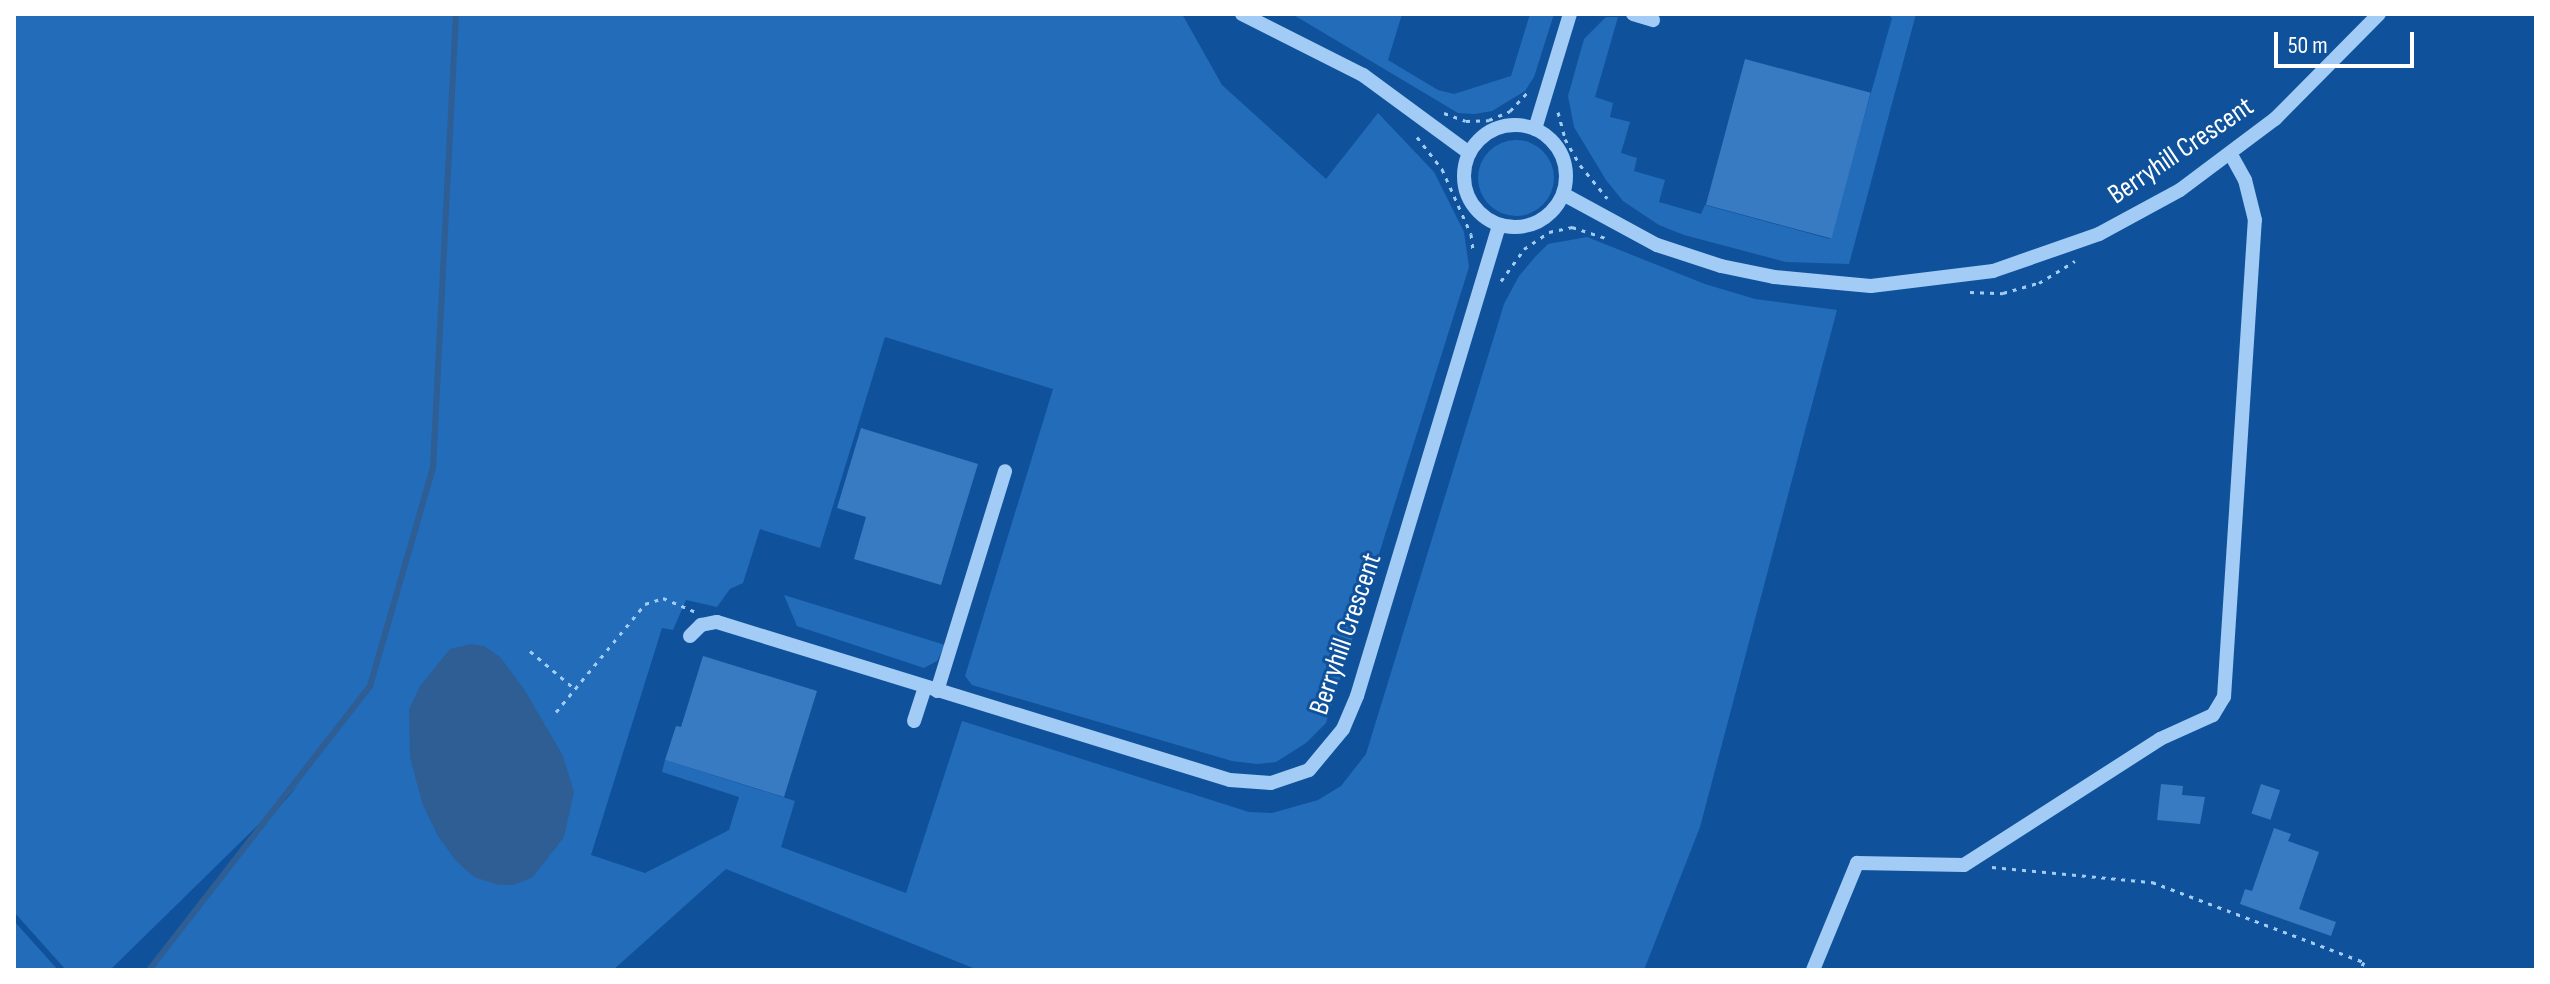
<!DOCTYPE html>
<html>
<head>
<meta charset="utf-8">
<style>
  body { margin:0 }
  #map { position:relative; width:2550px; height:984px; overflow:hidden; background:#0f529b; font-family:"Sofia Sans Condensed",sans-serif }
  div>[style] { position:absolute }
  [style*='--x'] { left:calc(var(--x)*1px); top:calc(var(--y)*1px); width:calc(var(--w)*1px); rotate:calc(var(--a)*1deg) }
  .green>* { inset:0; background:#226cb9 }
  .round { border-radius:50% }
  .water>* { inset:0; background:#2e5e93 }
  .stream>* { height:6px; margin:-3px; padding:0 3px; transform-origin:3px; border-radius:3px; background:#2e5e93 }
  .building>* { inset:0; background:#387bc2; transform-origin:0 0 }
  .path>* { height:3px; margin-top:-1.5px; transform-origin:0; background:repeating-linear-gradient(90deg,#a2cbf5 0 4px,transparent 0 10px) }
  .minor>* { height:14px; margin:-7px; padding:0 7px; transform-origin:7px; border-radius:7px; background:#a2cbf5 }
  .minor>.ring { margin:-7px; padding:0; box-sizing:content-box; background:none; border:14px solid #a2cbf5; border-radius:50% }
  span { translate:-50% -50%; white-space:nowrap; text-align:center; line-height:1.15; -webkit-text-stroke:6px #0f529b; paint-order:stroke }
  .street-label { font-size:28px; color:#fff }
  .frame { position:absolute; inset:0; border:16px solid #fff; pointer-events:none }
  .scale { position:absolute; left:2274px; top:32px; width:140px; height:36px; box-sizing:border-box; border:4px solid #fff; border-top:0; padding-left:10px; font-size:24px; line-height:28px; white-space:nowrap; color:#fff; -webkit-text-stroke:6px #0f529b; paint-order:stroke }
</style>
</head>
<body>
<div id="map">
  <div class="green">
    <div style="clip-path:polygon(14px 14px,1182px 14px,1222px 85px,1326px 179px,1378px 113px,1434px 172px,1464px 232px,1469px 267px,1326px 723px,1306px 743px,1276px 762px,1257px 764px,1232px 761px,972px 685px,965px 676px,1053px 389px,885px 337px,820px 548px,760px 529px,743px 583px,730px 589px,717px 607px,686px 600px,673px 630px,662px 628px,591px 855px,645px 873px,729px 830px,739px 797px,662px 772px,665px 760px,795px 801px,781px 847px,906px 893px,962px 721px,1249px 812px,1272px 813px,1318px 800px,1341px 786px,1366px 754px,1504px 304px,1519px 276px,1536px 256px,1548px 244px,1587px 237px,1705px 284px,1755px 299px,1837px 310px,1700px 827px,1644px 970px,978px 970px,726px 869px,613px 970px,149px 970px,258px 831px,297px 787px,110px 970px,66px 970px,14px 912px)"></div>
    <div style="clip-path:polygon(1292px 14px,1402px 14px,1388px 60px,1438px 90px,1454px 94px,1511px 76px,1530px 14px,1554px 14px,1534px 77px,1525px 91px,1492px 111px,1475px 114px,1458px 113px)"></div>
    <div style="clip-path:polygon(1887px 14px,1916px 14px,1849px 264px,1786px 262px,1684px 235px,1659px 225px,1623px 201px,1606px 180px,1574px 127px,1568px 96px,1584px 39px,1606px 17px,1618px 17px,1595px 97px,1613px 103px,1610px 117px,1630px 122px,1621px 153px,1637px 158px,1634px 171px,1665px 180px,1659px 202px,1701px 214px,1705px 205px,1830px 239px,1892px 18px)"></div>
    <div class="round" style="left:1478px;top:140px;width:76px;height:76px"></div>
    <div style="clip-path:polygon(784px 595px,945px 645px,937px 661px,924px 668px,797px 626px)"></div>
    <div style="clip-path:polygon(14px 921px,58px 970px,14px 970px)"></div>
  </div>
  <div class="water">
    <div style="clip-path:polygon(471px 644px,484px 646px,500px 657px,524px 689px,563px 756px,574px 792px,564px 837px,533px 877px,514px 885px,499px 885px,474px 877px,456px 861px,438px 836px,423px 805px,410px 758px,409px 709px,420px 686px,450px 649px)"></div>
  </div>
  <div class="stream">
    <div style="--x:149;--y:970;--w:360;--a:-52.1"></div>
    <div style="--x:370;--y:686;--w:227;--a:-73.9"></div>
    <div style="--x:433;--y:468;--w:455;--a:-87.1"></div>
  </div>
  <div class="building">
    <div style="left:1745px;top:59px;width:130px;height:151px;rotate:15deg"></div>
    <div style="clip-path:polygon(861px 428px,978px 464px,941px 585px,854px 559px,866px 517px,837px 508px)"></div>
    <div style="clip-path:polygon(703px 656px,817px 691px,784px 797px,665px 760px,676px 726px,681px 727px)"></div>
    <div style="clip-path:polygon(2161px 784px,2183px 786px,2182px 795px,2205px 797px,2200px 824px,2157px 820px)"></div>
    <div style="left:2261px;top:784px;width:20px;height:31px;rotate:18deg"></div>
    <div style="clip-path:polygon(2274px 828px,2291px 834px,2288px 841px,2319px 852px,2299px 909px,2336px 922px,2331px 936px,2240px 904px,2245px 889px,2252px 891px)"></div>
  </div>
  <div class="path">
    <div style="--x:1558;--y:112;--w:28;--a:75"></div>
    <div style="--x:1565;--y:139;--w:30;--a:60"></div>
    <div style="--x:1580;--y:165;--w:43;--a:50.7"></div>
    <div style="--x:1444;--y:113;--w:23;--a:20"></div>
    <div style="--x:1466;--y:121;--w:23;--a:-2"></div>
    <div style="--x:1489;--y:120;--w:23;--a:-23"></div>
    <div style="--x:1510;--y:111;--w:26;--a:-47"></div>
    <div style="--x:1417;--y:137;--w:41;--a:52"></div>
    <div style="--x:1442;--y:169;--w:71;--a:66"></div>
    <div style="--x:1471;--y:234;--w:17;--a:83"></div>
    <div style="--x:1501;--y:281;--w:39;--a:-54"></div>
    <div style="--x:1524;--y:249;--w:30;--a:-34"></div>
    <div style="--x:1549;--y:232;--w:24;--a:-12"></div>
    <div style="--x:1572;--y:227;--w:39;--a:18"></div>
    <div style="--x:1970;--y:292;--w:33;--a:2"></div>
    <div style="--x:2003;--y:293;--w:37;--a:-16"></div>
    <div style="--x:2039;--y:283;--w:42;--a:-31.4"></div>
    <div style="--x:530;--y:651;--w:59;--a:40.2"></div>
    <div style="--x:556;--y:712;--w:140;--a:-50.5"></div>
    <div style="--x:645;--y:604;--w:19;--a:-18"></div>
    <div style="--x:663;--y:598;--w:34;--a:23"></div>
    <div style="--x:1992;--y:867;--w:161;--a:5.4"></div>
    <div style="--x:2152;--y:882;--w:227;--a:20.7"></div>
    <div style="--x:2364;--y:962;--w:9;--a:117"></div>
  </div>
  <div class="minor">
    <div style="--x:1242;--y:14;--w:136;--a:26.8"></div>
    <div style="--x:1363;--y:75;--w:132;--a:36.3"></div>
    <div style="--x:1633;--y:14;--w:21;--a:17"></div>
    <div class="ring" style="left:1464px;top:125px;width:88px;height:88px"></div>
    <div style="--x:1535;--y:129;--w:120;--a:-73.1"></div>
    <div style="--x:1563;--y:194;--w:107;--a:28.5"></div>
    <div style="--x:1657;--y:245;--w:67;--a:18.2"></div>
    <div style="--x:1721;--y:266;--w:54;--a:11.7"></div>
    <div style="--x:1774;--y:277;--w:97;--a:5.3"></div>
    <div style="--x:1871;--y:286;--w:123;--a:-7"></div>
    <div style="--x:1993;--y:271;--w:112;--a:-19.2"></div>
    <div style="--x:2099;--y:234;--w:92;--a:-28.5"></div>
    <div style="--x:2180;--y:190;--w:119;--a:-36.8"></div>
    <div style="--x:2275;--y:119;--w:148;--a:-45.3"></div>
    <div style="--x:690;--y:636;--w:16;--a:-45"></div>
    <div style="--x:701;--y:625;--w:16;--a:-11"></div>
    <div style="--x:717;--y:622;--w:537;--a:17.12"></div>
    <div style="--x:1230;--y:780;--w:41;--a:4.2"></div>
    <div style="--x:1271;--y:783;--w:40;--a:-18.9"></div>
    <div style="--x:1309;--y:770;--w:53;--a:-50.3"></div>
    <div style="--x:1343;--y:729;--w:36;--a:-67"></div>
    <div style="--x:1357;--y:696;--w:492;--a:-73.2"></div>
    <div style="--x:937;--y:691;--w:230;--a:-72.8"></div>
    <div style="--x:914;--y:721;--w:36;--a:-72"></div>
    <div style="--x:1813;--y:970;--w:116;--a:-67.6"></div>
    <div style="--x:1857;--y:863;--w:107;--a:1.1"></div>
    <div style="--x:1964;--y:865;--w:233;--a:-32.7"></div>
    <div style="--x:2160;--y:739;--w:58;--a:-24.4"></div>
    <div style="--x:2213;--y:715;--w:21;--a:-59"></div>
    <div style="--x:2224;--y:697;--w:478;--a:-86.3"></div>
    <div style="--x:2255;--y:220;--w:41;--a:-104"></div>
    <div style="--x:2245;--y:180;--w:29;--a:-119"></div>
  </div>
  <div class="street-label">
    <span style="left:2181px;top:151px;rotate:-34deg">Berryhill Crescent</span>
    <span style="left:1346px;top:634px;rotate:-71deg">Berryhill Crescent</span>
  </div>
  <div class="frame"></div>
  <div class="scale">50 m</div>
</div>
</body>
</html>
